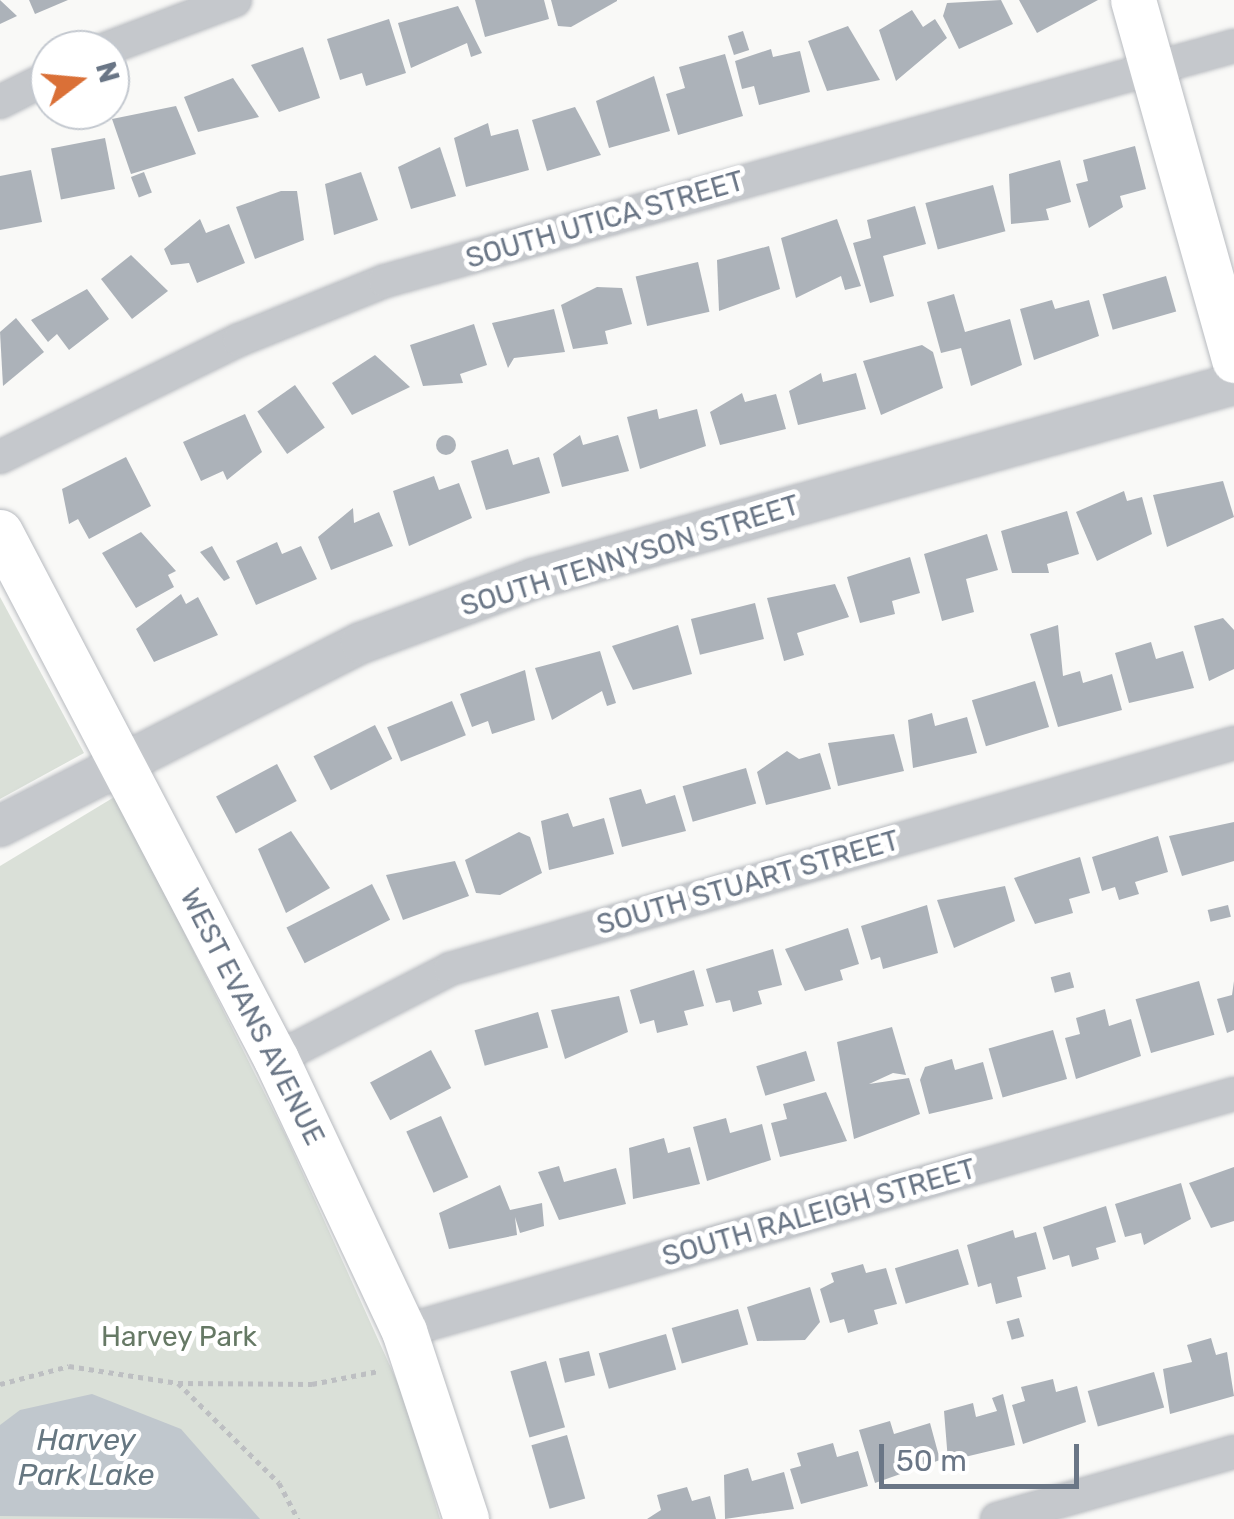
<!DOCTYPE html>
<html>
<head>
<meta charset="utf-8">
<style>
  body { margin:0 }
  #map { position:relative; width:1234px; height:1519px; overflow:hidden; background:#f9f9f7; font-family:Rubik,sans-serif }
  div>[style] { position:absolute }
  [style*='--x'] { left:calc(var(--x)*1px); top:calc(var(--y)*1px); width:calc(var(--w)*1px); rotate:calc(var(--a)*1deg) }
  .green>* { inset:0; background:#dae0d8 }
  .water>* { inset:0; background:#c0c7cd }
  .building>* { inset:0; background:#acb2b9; transform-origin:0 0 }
  .round { border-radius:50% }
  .path>* { height:5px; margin-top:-2.5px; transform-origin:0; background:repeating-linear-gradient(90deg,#bdbfc2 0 5px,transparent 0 10px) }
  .roads { filter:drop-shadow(0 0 2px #b8bbc0) drop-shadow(0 0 2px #b8bbc0) }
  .minor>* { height:32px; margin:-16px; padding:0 16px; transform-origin:16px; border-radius:16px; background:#c5c8cc }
  .tertiary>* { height:40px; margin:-20px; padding:0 20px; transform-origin:20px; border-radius:20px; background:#c5c8cc }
  .secondary>* { height:45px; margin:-22.5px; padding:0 22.5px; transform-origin:22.5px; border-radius:22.5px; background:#fff }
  span { translate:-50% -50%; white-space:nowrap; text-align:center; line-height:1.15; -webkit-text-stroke:10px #fff; paint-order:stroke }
  .street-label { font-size:28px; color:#6a7686 }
  .park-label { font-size:28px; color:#667965 }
  .water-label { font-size:30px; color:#667781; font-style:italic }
  .north { position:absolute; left:30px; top:30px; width:100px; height:100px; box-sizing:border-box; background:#fff; border:2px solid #c3c8cf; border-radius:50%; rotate:74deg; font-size:28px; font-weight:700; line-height:40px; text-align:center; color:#6a7686 }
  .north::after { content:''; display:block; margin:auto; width:35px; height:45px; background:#da7037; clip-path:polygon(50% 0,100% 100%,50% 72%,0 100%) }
  .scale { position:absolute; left:879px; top:1444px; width:200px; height:45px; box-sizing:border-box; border:5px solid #6a7686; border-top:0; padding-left:12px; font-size:30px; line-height:35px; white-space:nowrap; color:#6a7686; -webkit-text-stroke:8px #fff; paint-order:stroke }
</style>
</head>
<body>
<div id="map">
  <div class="green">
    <div style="clip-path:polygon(0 597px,84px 753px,0 799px)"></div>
    <div style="clip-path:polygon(116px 796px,286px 1136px,405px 1399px,440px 1519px,0 1519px,0 866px)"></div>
  </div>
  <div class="water">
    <div style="clip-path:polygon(92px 1394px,181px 1429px,260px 1519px,0 1516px,0 1425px,20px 1410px)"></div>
  </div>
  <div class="building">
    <div style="clip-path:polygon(0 0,17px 16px,0 24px)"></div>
    <div style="clip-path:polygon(29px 0,68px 0,35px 14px)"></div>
    <div style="clip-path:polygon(475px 0,544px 0,549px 19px,485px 37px)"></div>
    <div style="clip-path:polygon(551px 0,617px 0,617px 1px,571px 27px,558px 26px)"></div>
    <div style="clip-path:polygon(1001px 0,1013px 24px,959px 49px,943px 16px,947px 3px)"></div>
    <div style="clip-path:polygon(1019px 0,1098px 0,1037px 33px)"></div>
    <div style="clip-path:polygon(458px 6px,482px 53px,471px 57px,467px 43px,411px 68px,398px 23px)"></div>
    <div style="clip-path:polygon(912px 10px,923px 27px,935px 19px,947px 38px,896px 81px,879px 30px)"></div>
    <div style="clip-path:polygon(389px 19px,406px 73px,366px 86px,362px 73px,340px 80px,327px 39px)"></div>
    <div style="clip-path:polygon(848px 26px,880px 80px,827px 91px,808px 41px)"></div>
    <div style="left:743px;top:31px;width:20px;height:16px;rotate:72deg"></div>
    <div style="clip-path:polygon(303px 47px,320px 98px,279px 112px,251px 65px)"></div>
    <div style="clip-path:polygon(771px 49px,773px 57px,800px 51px,810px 92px,759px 105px,754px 86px,742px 89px,735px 61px)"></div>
    <div style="clip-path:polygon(725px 54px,743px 116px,678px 135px,666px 94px,685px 88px,679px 67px)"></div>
    <div style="clip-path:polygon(654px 76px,670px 131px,609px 148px,596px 101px)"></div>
    <div style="clip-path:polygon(233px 78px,259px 117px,198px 132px,184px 97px)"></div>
    <div style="clip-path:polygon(176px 106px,196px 154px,131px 174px,112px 119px)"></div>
    <div style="clip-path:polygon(575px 107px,601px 155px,547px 171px,532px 120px)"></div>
    <div style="clip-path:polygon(488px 123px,491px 136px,518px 129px,529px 170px,466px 187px,454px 138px)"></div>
    <div style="left:105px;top:138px;width:52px;height:55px;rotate:79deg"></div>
    <div style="clip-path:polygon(1135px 146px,1146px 189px,1120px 196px,1123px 207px,1089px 228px,1076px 184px,1088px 181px,1083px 160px)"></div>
    <div style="clip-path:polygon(440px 147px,456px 196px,411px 209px,398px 167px)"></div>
    <div style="clip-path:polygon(1060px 160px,1071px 202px,1046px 209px,1049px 220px,1011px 224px,1009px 174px)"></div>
    <div style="clip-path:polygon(31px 170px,42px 222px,0 230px,0 176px)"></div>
    <div style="left:144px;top:172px;width:22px;height:14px;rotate:69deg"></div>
    <div style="clip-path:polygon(361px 172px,378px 220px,334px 235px,325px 184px)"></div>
    <div style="left:993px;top:185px;width:48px;height:70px;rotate:75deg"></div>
    <div style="clip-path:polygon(281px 191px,297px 191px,304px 240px,255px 259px,236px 207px)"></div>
    <div style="clip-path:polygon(915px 206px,926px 244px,883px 256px,894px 296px,870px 303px,853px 243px,871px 238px,867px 220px)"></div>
    <div style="clip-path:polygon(200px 219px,206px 233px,229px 224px,245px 263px,197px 283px,189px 263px,171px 265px,164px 249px)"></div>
    <div style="clip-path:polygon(837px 219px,861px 286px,845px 290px,841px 276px,796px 298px,781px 238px)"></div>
    <div style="clip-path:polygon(769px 246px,780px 289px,719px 311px,717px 260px)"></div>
    <div style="clip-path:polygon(131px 255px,168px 291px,132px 319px,101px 279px)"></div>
    <div style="left:698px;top:262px;width:51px;height:64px;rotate:77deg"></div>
    <div style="left:1166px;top:276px;width:37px;height:66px;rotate:74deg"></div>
    <div style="clip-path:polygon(597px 287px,622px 288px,632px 324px,605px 331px,608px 344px,573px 349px,561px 305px)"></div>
    <div style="clip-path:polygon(87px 289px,109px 319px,69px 350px,57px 334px,48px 342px,31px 320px)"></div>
    <div style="clip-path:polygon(954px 294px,965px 332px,1010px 319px,1022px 365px,971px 386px,961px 348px,941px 353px,927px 302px)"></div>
    <div style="clip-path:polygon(1052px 300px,1055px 309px,1089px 300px,1099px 336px,1034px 360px,1020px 309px)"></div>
    <div style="clip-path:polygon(554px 309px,565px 352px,514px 358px,508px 368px,492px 323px)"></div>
    <div style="clip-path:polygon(16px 318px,44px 352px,3px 386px,0 332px)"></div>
    <div style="clip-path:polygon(474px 324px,487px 365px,460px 374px,463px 383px,423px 386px,410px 345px)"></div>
    <div style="clip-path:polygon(922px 345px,933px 352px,943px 388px,881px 415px,863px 361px)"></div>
    <div style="clip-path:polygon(375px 355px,410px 387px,352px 415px,332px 383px)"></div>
    <div style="clip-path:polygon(821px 373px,823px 382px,856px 373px,866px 409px,798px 425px,789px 391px)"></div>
    <div style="left:295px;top:385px;width:52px;height:46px;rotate:55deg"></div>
    <div style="clip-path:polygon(742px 393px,745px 402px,776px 394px,786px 429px,720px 445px,710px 412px)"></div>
    <div style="clip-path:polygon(657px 409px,659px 419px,697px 409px,706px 446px,640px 469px,627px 417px)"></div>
    <div style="clip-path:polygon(245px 414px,262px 452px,227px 480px,223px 471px,201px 481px,183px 442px)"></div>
    <div style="clip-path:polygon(580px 435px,583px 445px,618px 435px,629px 471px,562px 487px,553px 454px)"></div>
    <div class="round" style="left:436px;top:435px;width:20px;height:20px"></div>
    <div style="clip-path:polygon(508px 449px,513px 465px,539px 457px,550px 493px,486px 510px,471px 461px)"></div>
    <div style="clip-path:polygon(126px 457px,151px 506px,89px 539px,78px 519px,69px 524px,62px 489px)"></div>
    <div style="clip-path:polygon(434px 476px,439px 490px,459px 483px,472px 518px,409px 546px,393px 491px)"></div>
    <div style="clip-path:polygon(1223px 481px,1234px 517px,1167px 547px,1153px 495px)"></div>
    <div style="clip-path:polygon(1124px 491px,1127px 501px,1142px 497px,1152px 534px,1097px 561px,1076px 512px)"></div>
    <div style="clip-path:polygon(353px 508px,354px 523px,379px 512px,393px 546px,331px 570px,318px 537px)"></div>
    <div style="clip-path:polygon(1067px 511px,1079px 554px,1047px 564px,1049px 573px,1012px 573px,1001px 531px)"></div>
    <div style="clip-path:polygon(141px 532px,176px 571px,168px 575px,174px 587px,136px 608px,102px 553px)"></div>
    <div style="clip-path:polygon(987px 534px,998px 570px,966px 579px,974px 612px,942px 621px,924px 554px)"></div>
    <div style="clip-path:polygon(277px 542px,282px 554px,301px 546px,317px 579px,256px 605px,236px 561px)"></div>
    <div style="clip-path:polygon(212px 546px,230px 578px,224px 581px,200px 552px)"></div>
    <div style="clip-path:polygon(910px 557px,920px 593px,892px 601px,895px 614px,860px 623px,847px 577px)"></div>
    <div style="clip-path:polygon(835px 584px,849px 617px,797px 633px,804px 655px,784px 661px,767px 598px)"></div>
    <div style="clip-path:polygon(181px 594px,186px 604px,198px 597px,218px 635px,154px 662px,136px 629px)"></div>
    <div style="left:755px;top:603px;width:37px;height:66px;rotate:76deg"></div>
    <div style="clip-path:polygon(1223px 618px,1234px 630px,1234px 669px,1209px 681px,1194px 626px)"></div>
    <div style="clip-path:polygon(678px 625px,692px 674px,633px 690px,612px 646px)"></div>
    <div style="clip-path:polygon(1058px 625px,1063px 676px,1080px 671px,1083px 683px,1112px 674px,1122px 710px,1058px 727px,1030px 634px)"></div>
    <div style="clip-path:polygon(1151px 642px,1156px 659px,1183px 651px,1194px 688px,1129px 703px,1115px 653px)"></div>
    <div style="clip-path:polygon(600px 651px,616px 703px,607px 706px,602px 691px,552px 720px,535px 668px)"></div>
    <div style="clip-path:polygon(525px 670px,535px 720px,492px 734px,488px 721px,472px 727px,460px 694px)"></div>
    <div style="left:1035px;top:681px;width:48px;height:66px;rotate:73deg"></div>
    <div style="left:452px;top:701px;width:37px;height:70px;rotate:68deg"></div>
    <div style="clip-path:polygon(932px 713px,935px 726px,967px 717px,977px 753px,913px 768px,908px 720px)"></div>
    <div style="left:375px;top:725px;width:38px;height:69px;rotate:63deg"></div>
    <div style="clip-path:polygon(894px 734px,904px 771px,838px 786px,828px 743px)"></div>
    <div style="clip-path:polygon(787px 751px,799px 759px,820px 753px,831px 789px,766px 805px,757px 772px)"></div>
    <div style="left:277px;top:764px;width:42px;height:69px;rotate:62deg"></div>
    <div style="left:746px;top:768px;width:37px;height:66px;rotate:74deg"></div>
    <div style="clip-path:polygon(641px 789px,646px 804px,675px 795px,686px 831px,622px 847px,609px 798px)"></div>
    <div style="clip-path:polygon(568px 813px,573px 827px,604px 818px,614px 854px,549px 870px,541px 821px)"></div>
    <div style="clip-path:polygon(1234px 822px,1234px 861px,1182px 876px,1169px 836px)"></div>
    <div style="clip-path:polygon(291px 831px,330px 888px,286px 913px,258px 849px)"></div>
    <div style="clip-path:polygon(519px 832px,530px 837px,542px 873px,500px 895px,476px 893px,465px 860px)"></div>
    <div style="clip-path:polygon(1158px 836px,1168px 872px,1135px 882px,1139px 894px,1119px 900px,1115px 887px,1102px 891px,1092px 857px)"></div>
    <div style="clip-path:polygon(1080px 857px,1090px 893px,1069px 899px,1073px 913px,1035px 924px,1014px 878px)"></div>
    <div style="clip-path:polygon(455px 861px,469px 896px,403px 920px,386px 875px)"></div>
    <div style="left:372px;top:884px;width:40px;height:96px;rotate:63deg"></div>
    <div style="clip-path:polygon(1005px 886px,1015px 921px,954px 948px,937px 900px)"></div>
    <div style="clip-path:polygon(927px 905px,938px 953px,883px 969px,880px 957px,871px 960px,861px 926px)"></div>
    <div style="left:1228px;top:905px;width:12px;height:21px;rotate:76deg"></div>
    <div style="clip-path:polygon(848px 928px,859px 964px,840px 970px,843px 980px,805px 991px,785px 949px)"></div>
    <div style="clip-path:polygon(773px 949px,782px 985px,758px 991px,762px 1004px,733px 1012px,730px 1000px,716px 1003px,706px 969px)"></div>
    <div style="clip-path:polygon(694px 970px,704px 1006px,684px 1011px,688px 1025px,657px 1033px,654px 1020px,640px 1024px,630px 990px)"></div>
    <div style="left:1070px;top:972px;width:16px;height:20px;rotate:75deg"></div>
    <div style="left:1199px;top:981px;width:56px;height:66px;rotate:74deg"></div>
    <div style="clip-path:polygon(1234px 981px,1234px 1030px,1227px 1033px,1217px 999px,1232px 995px)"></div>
    <div style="clip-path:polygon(619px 996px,628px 1032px,565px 1059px,551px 1010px)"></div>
    <div style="clip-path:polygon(1105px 1009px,1109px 1026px,1131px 1019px,1141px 1056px,1076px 1079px,1065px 1038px,1080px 1034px,1076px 1018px)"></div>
    <div style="left:538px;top:1012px;width:37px;height:66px;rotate:74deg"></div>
    <div style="clip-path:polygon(892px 1027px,906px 1075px,893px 1073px,869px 1084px,909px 1078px,920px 1114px,854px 1139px,837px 1042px)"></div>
    <div style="left:1053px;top:1030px;width:51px;height:67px;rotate:74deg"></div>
    <div style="left:431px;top:1050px;width:43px;height:69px;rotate:62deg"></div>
    <div style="left:806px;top:1051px;width:31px;height:52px;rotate:73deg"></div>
    <div style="clip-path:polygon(952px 1059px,955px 1070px,983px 1062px,993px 1099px,929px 1114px,920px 1080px,925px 1067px)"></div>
    <div style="clip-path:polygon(826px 1092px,847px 1141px,780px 1157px,771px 1123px,787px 1119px,783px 1104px)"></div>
    <div style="left:441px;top:1116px;width:67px;height:38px;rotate:66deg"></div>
    <div style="clip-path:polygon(726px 1118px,730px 1133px,762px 1124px,771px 1160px,707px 1181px,693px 1127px)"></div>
    <div style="clip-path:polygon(664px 1138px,668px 1153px,690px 1147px,700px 1184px,633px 1199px,629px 1148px)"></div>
    <div style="clip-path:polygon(559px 1166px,564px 1182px,616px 1168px,626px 1204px,559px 1220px,538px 1172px)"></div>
    <div style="clip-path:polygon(1234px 1167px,1234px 1221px,1211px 1228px,1189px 1183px)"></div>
    <div style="clip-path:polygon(1181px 1183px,1191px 1219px,1144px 1245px,1141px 1233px,1125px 1237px,1115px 1204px)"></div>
    <div style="clip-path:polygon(500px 1185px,510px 1210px,542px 1203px,544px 1226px,520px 1233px,515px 1217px,517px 1235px,449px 1249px,439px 1213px)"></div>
    <div style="clip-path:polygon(1106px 1206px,1116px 1242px,1096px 1248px,1099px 1259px,1072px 1267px,1069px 1255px,1053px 1260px,1043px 1227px)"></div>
    <div style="clip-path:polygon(1013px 1230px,1015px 1238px,1036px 1232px,1046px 1269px,1017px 1277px,1022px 1297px,996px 1304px,991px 1283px,978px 1287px,967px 1245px)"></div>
    <div style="left:958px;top:1249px;width:37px;height:66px;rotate:73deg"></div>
    <div style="clip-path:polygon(863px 1264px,866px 1273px,886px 1268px,897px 1304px,874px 1310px,878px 1324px,848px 1333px,844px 1319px,830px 1323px,820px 1289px,834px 1282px,831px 1273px)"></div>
    <div style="clip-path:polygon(810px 1287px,820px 1322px,805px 1340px,757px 1341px,747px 1307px)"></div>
    <div style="left:738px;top:1309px;width:37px;height:69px;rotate:74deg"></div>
    <div style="left:1019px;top:1318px;width:19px;height:13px;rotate:74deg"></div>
    <div style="left:666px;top:1334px;width:37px;height:70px;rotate:74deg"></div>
    <div style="clip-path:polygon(1211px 1338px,1216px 1355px,1227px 1352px,1234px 1396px,1170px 1414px,1163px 1369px,1192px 1362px,1187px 1345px)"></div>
    <div style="left:589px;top:1351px;width:25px;height:31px;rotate:76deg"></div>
    <div style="left:546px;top:1361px;width:69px;height:37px;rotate:74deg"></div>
    <div style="left:1154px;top:1372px;width:37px;height:69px;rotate:74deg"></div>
    <div style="clip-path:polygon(1053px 1379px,1056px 1392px,1077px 1386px,1086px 1422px,1023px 1444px,1012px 1405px,1025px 1401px,1021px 1387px)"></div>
    <div style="clip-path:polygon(1003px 1394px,1015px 1445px,948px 1461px,944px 1411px,973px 1403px,976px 1417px,997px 1411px,992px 1398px)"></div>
    <div style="clip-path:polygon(890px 1421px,894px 1434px,930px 1423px,940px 1460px,875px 1483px,859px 1430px)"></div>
    <div style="left:567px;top:1435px;width:66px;height:37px;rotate:74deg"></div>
    <div style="clip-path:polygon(833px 1443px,837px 1457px,858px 1451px,868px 1486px,801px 1504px,790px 1469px,801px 1466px,797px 1453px)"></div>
    <div style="clip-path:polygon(748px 1468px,752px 1481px,784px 1472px,794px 1509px,725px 1519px,724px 1475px)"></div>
    <div style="clip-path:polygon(687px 1487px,692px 1501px,710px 1496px,716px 1519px,647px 1519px,661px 1510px,657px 1495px)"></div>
  </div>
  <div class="path">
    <div style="--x:178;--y:1383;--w:134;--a:0.4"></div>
    <div style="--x:312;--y:1384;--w:68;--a:-11"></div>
    <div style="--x:0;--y:1384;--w:71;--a:-14.6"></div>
    <div style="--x:69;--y:1366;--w:110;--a:8.9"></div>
    <div style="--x:178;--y:1383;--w:142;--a:44.7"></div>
    <div style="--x:279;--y:1483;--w:41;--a:62.2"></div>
  </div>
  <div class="roads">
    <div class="minor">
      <div style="--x:103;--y:50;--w:141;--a:-20.7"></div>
      <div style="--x:0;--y:102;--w:56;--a:-26.6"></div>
      <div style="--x:0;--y:457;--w:266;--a:-26.1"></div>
      <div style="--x:239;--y:340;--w:157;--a:-22"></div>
      <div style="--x:385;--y:281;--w:881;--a:-15.47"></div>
      <div style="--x:276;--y:1059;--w:196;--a:-27.3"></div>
      <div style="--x:450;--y:969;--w:816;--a:-16.08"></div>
      <div style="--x:404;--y:1331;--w:863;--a:-15.94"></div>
      <div style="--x:997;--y:1519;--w:246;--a:-15.8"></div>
    </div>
    <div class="tertiary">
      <div style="--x:0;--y:826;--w:405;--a:-26.9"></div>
      <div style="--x:361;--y:643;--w:184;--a:-20.4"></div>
      <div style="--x:533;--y:579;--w:728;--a:-15.55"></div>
    </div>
    <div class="secondary">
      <div style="--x:1133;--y:0;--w:374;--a:74.3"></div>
      <div style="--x:0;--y:532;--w:595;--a:62.36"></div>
      <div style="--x:276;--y:1059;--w:301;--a:64.8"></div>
      <div style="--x:404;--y:1331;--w:198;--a:71.7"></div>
    </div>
  </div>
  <div class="street-label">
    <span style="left:605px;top:220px;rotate:-16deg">SOUTH UTICA STREET</span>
    <span style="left:630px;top:556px;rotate:-17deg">SOUTH TENNYSON STREET</span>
    <span style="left:748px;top:883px;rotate:-16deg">SOUTH STUART STREET</span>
    <span style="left:252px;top:1017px;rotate:63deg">WEST EVANS AVENUE</span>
    <span style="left:819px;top:1213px;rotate:-16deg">SOUTH RALEIGH STREET</span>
  </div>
  <div class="park-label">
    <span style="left:179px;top:1337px">Harvey Park</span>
  </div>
  <div class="water-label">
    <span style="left:86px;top:1457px">Harvey<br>Park Lake</span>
  </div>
  <div class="north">N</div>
  <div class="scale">50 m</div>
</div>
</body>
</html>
